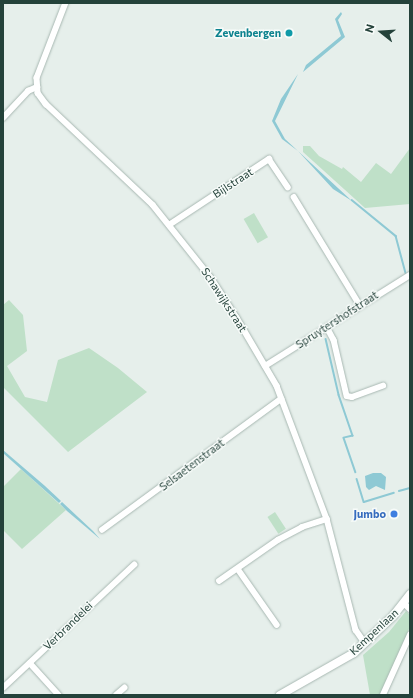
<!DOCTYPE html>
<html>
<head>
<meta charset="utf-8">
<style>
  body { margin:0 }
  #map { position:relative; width:413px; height:698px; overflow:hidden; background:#e6efeb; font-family:Commissioner,sans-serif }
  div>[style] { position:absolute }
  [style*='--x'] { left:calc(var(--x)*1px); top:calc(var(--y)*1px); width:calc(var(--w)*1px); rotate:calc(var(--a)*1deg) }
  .green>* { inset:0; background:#bfe0c8; transform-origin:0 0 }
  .water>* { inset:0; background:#8ec9d4 }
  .stream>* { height:1.5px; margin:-0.75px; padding:0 0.75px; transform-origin:0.75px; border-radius:0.75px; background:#8ec9d4 }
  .roads { filter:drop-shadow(0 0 1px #a8b8b2) drop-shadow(0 0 1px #a8b8b2) }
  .street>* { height:5.5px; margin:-2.75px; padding:0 2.75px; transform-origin:2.75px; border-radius:2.75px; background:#fff }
  .secondary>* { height:8px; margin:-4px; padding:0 4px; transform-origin:4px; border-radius:4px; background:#fff }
  .dots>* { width:11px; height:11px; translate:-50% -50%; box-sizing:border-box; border:2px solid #f7fbf9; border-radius:50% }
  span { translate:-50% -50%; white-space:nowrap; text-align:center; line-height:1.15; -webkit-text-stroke:3px #f7fbf9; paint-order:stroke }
  .culture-label { font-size:11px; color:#0d838f; font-weight:700 }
  .right { translate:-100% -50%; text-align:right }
  .street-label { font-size:11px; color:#24423a }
  .shop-label { font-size:11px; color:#366cbe; font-weight:700 }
  .frame { position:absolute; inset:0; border:4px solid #24423a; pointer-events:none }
  .north { position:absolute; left:361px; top:12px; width:40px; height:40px; -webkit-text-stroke:3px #f7fbf9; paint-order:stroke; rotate:287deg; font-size:11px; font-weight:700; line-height:16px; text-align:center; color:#24423a }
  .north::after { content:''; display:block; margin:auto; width:14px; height:18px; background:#24423a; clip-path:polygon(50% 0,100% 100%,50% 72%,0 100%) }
</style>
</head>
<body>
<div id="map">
  <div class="green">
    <div style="clip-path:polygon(303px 146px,310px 146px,319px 156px,342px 169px,343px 167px,361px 182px,376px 163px,391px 174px,410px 148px,410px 204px,365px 208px,303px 152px)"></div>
    <div style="left:254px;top:213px;width:28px;height:12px;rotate:60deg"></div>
    <div style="clip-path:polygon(9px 300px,23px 315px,27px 351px,7px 366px,25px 397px,47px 402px,58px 360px,89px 348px,118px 368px,147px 392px,68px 452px,3px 387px,3px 305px)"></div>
    <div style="clip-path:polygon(21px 469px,66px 510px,22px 549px,3px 530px,3px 487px)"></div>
    <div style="left:275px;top:512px;width:20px;height:9px;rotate:57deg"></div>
    <div style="clip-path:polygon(406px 611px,410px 615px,410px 625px,406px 639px,380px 695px,370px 695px,363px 655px,389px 632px)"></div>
  </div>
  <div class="water">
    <div style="clip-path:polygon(341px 12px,342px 14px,338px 20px,345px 37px,303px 72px,306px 65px,341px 36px,335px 19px)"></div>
    <div style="clip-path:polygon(298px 74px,275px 121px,285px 139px,352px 201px,333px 189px,298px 151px,282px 139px,272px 121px,281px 99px)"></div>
    <div style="clip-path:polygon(3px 450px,45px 486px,61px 501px,59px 503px,3px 453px)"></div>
    <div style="clip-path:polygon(373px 473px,381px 473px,386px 477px,385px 490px,376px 486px,369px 490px,366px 487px,365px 476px)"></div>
    <div style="clip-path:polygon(62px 502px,93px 531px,100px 539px,67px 511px,60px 504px)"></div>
  </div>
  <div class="stream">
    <div style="--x:352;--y:200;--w:57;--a:39.3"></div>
    <div style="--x:396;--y:236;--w:38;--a:75"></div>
    <div style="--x:326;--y:339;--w:57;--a:76.9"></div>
    <div style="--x:339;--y:395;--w:43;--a:71.1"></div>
    <div style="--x:353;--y:436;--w:9;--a:167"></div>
    <div style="--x:344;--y:438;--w:36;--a:71"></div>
    <div style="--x:357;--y:479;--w:24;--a:73"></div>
    <div style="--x:364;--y:502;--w:31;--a:-17"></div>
    <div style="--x:399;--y:491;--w:11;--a:-15"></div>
  </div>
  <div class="roads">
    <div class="street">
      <div style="--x:66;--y:3;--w:80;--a:111.1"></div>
      <div style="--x:37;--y:78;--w:15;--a:86"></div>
      <div style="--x:38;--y:93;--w:14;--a:54"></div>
      <div style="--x:46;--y:104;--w:147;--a:43.3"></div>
      <div style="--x:153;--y:205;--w:95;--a:51.4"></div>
      <div style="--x:212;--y:279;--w:46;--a:57.3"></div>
      <div style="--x:237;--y:318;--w:79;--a:59.5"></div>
      <div style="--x:277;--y:386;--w:142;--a:69.4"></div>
      <div style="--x:327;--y:519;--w:115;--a:75.4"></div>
      <div style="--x:356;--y:630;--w:16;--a:55"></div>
      <div style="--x:3;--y:118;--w:37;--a:-47"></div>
      <div style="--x:28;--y:91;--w:10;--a:-24"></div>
      <div style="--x:294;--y:197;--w:127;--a:58.6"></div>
      <div style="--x:169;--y:225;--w:120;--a:-33.4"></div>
      <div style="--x:269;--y:159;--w:34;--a:56"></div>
      <div style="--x:327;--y:327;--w:15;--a:62"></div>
      <div style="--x:334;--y:340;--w:57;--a:76.9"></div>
      <div style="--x:347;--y:396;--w:5;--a:11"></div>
      <div style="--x:352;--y:397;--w:33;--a:-20"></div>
      <div style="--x:265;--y:366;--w:171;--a:-32.1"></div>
      <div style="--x:102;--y:530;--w:222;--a:-36.2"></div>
      <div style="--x:238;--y:569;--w:68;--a:55.1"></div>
      <div style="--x:219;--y:581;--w:72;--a:-34.8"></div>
      <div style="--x:278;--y:540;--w:27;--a:-28"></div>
      <div style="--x:302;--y:527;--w:26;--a:-18"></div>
      <div style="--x:404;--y:603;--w:8;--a:45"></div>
      <div style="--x:30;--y:663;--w:43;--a:47.8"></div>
      <div style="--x:3;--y:688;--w:180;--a:-43.2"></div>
      <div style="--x:116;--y:695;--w:11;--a:-41"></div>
      <div style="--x:383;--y:695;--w:66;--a:-65.8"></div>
    </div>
    <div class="secondary">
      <div style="--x:280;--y:695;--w:85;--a:-29.6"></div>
      <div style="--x:354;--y:653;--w:54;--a:-43.5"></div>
      <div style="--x:393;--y:616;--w:28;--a:-52"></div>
    </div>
  </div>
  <div class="dots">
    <div style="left:289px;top:33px;background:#0f9aa8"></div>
    <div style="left:394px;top:514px;background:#3f7fe0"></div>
  </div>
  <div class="culture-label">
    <span class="right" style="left:281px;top:33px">Zevenbergen</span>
  </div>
  <div class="street-label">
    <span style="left:233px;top:183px;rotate:-33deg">Bijlstraat</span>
    <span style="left:224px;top:300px;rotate:57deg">Schawijkstraat</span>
    <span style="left:337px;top:320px;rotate:-33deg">Spruytershofstraat</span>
    <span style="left:192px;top:465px;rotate:-37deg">Selsaetenstraat</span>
    <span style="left:68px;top:626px;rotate:-44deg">Verbrandelei</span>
    <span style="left:374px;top:632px;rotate:-43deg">Kempenlaan</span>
  </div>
  <div class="shop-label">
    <span class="right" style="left:386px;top:514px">Jumbo</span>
  </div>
  <div class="frame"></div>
  <div class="north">N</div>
</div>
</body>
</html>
